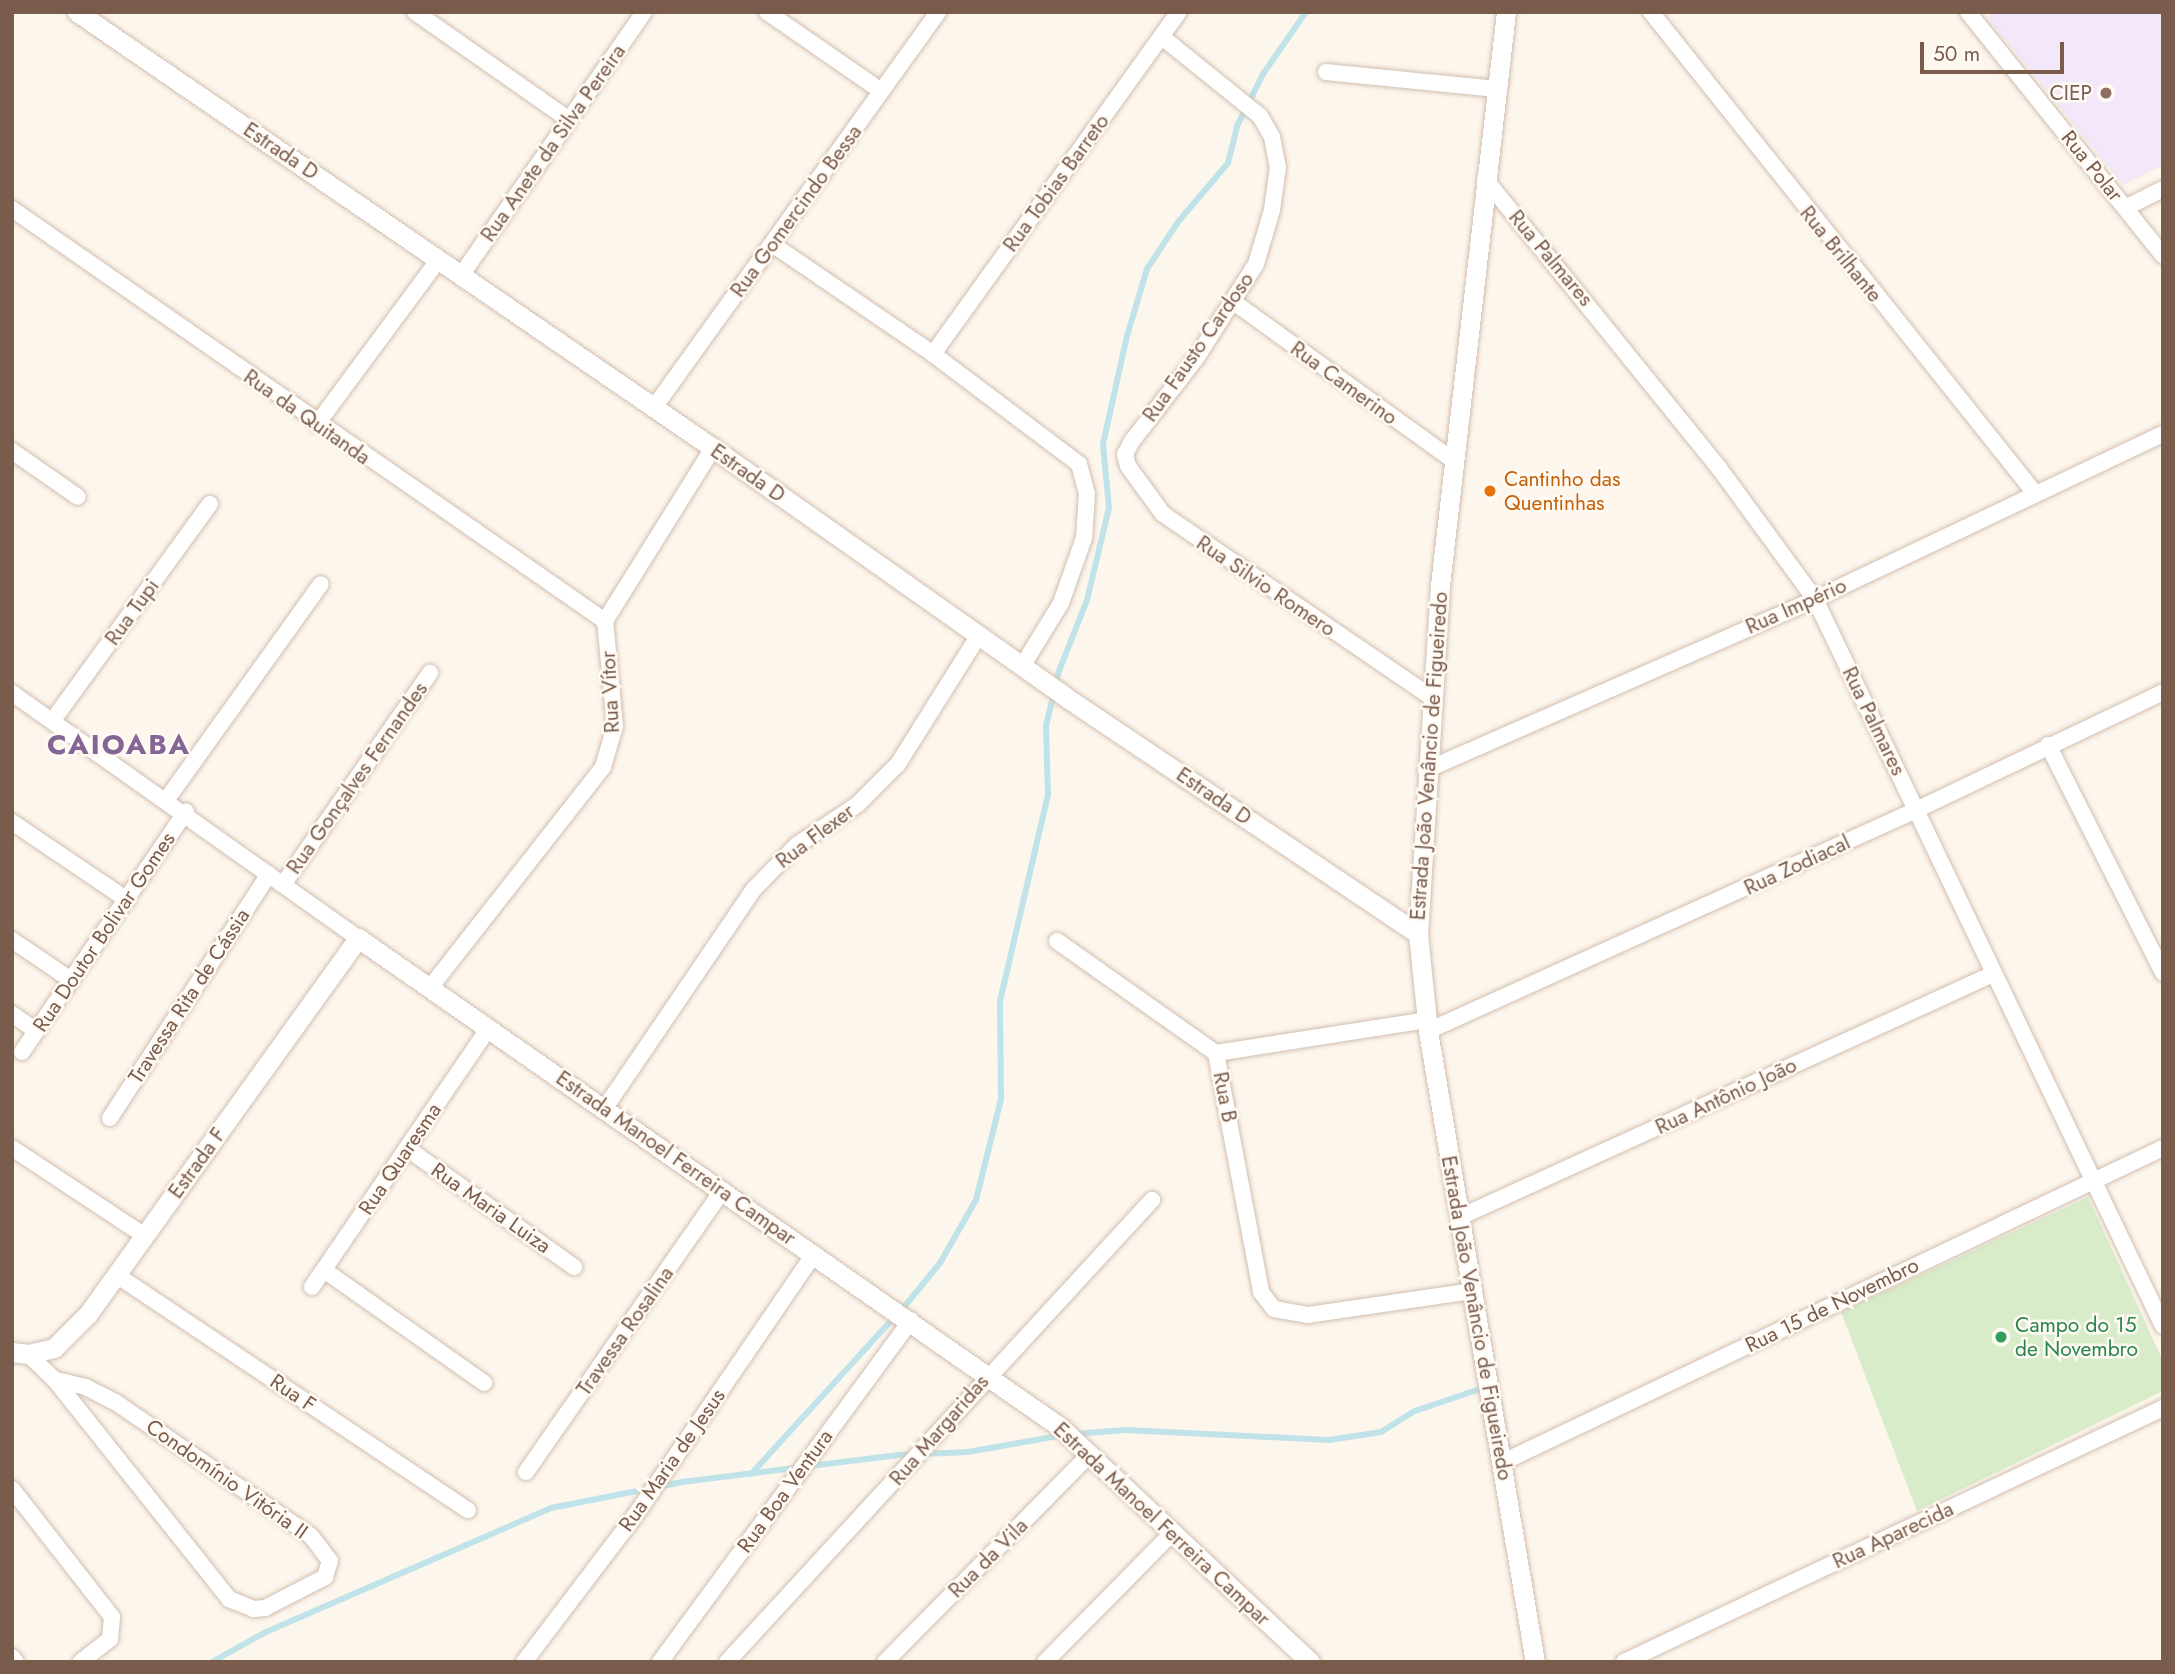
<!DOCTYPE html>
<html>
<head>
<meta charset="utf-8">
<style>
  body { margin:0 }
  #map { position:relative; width:2175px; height:1674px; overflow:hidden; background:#fdf6ec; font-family:Jost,sans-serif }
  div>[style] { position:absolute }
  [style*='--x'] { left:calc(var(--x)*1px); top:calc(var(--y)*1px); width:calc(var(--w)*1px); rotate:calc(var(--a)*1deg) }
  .education>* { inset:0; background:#f3e8fa }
  .green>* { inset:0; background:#d8ecc9 }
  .stream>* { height:6px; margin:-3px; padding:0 3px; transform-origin:3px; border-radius:3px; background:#bfe3e8 }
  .roads { filter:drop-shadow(0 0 2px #d1beb0) drop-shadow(0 0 2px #d1beb0) }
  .minor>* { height:16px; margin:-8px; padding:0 8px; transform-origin:8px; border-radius:8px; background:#fff }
  .tertiary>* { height:19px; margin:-9.5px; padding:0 9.5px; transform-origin:9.5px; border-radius:9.5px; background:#fff }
  .dots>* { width:19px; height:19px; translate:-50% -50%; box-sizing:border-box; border:4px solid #fffaf3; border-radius:50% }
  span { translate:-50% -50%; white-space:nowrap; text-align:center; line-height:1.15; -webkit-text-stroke:5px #fffaf3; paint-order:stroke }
  .education-label { font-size:21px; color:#785e54 }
  .right { translate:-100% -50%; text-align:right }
  .street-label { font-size:21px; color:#7a5c4d }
  .food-label { font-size:21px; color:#c56008 }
  .left { translate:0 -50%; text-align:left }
  .leisure-label { font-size:21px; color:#27864d }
  .district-label { font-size:28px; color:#846695; font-weight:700; letter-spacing:2px }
  .frame { position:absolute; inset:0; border:14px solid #7a5c4d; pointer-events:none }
  .scale { position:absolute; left:1920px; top:42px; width:144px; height:32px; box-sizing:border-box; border:4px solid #7a5c4d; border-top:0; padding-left:9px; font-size:21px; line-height:24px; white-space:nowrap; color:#7a5c4d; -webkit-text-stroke:5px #fffaf3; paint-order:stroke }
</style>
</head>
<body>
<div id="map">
  <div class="education">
    <div style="clip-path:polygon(1989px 12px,2163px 12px,2163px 165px,2123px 185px,1990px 21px)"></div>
  </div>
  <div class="green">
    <div style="clip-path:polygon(2088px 1197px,2163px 1361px,2163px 1391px,1917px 1511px,1841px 1312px)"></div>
  </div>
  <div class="stream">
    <div style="--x:1073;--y:1434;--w:53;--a:-4.3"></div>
    <div style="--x:1126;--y:1430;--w:203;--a:2.8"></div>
    <div style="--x:1329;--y:1440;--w:53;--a:-8.7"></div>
    <div style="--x:1381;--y:1432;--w:40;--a:-32"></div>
    <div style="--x:1415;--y:1411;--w:75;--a:-18.7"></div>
    <div style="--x:751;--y:1474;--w:234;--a:-47.6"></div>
    <div style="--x:909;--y:1301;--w:49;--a:-50.8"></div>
    <div style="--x:940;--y:1263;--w:73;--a:-60.3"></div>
    <div style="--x:976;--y:1200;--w:104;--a:-76.1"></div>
    <div style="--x:1001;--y:1099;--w:98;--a:-90.6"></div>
    <div style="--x:1000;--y:1001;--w:212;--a:-76.9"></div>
    <div style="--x:1048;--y:795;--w:69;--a:-91.7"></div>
    <div style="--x:1046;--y:726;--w:57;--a:-76.7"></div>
    <div style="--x:1059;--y:671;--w:76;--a:-68.5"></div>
    <div style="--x:1087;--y:600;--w:95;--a:-76.6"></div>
    <div style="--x:1109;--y:508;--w:64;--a:-95.4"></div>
    <div style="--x:1103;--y:444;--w:111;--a:-77.5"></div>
    <div style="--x:1127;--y:336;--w:70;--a:-73.4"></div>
    <div style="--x:1147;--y:269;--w:56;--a:-56.6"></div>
    <div style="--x:1178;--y:222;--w:77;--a:-49.7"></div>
    <div style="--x:1228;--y:163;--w:38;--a:-76"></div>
    <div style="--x:1237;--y:126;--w:58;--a:-63.4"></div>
    <div style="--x:1263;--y:74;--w:75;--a:-55.3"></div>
    <div style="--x:212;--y:1662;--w:62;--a:-29.1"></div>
    <div style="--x:266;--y:1632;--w:311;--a:-23.5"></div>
    <div style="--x:551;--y:1508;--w:134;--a:-11.2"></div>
    <div style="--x:682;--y:1482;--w:220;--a:-7.1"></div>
    <div style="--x:900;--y:1455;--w:68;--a:-2.5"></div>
    <div style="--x:968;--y:1452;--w:97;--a:-10.1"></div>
  </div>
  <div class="roads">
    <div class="minor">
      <div style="--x:415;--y:12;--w:188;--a:35"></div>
      <div style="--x:767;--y:12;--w:139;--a:34.7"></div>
      <div style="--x:1651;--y:12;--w:614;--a:51.41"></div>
      <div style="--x:1968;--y:12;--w:312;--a:51.3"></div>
      <div style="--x:1162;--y:37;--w:126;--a:38.9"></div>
      <div style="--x:1260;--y:116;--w:24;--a:60"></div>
      <div style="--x:1272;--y:137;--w:31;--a:79"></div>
      <div style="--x:1278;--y:167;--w:43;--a:97.9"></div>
      <div style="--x:1272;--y:210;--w:56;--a:106.5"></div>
      <div style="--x:1256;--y:264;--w:110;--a:122.4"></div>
      <div style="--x:1197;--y:357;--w:106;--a:127.7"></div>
      <div style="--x:1132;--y:441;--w:15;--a:118"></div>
      <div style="--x:1125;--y:454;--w:12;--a:76"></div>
      <div style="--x:1128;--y:466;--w:59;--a:53.9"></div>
      <div style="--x:1163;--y:514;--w:323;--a:34.3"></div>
      <div style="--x:1326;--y:72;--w:171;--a:5.7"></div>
      <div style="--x:1485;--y:179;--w:372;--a:51"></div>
      <div style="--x:1719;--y:468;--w:162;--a:53.8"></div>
      <div style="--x:1815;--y:599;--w:806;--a:64.42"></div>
      <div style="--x:2125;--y:208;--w:42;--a:-26.6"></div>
      <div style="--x:12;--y:209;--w:722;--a:34.79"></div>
      <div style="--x:772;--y:244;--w:195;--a:34.3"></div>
      <div style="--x:933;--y:354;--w:183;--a:37"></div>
      <div style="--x:1079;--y:464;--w:30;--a:75"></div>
      <div style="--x:1087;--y:493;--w:45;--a:93.8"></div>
      <div style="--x:1084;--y:538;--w:69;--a:109.5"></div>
      <div style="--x:1061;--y:603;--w:73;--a:121.5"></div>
      <div style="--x:462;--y:274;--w:319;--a:-55.2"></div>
      <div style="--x:1235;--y:303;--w:270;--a:35.8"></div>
      <div style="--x:933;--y:354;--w:421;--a:-54.3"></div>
      <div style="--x:653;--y:409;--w:489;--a:-54.3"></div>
      <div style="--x:317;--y:424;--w:205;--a:-53.5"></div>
      <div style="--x:12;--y:451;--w:80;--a:34.9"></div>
      <div style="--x:12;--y:693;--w:424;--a:35.3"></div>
      <div style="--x:53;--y:720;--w:267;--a:-54"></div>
      <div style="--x:2048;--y:745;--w:255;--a:63.2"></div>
      <div style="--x:1426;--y:770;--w:425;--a:-23.7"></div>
      <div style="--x:1815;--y:599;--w:385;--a:-25.4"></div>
      <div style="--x:167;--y:799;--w:264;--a:-54.4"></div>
      <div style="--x:12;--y:822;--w:139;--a:34.1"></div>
      <div style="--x:284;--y:883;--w:256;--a:-55.2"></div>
      <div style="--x:12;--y:940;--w:71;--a:34.1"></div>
      <div style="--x:1057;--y:941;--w:194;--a:35.2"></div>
      <div style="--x:1216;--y:1053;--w:243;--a:79.3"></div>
      <div style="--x:1261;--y:1292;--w:21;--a:53"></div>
      <div style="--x:1274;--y:1309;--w:35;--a:10"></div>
      <div style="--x:1308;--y:1315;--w:166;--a:-8.3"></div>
      <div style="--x:429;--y:989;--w:282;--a:-51.9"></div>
      <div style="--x:603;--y:767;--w:43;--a:-73.7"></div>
      <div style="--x:615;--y:726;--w:105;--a:-95.4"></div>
      <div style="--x:605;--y:621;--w:204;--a:-58"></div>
      <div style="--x:12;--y:1014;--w:29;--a:35"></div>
      <div style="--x:1428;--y:1031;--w:536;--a:-24.36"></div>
      <div style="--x:1916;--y:810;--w:274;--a:-25.5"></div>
      <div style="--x:22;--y:1052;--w:291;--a:-55.7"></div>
      <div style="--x:1216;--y:1053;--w:213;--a:-8.9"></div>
      <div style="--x:605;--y:1108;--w:265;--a:-55.8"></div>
      <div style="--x:754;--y:889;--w:62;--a:-45.7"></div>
      <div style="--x:797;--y:845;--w:73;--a:-33.9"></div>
      <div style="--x:858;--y:804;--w:57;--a:-45"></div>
      <div style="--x:898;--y:764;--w:152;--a:-57.9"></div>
      <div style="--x:110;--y:1118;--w:291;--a:-56.9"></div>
      <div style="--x:12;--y:1148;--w:159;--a:33.5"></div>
      <div style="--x:408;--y:1149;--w:204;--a:35.4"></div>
      <div style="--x:1460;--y:1217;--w:584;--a:-24.5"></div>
      <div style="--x:324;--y:1270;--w:196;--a:35.2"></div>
      <div style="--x:118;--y:1276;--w:421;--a:33.8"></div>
      <div style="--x:312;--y:1287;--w:311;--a:-55.7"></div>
      <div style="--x:28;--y:1354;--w:37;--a:44"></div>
      <div style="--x:55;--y:1380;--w:280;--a:51.5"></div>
      <div style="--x:229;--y:1599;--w:27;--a:22"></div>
      <div style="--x:254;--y:1609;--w:11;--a:-5"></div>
      <div style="--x:265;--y:1608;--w:68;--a:-27.3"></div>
      <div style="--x:325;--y:1577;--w:17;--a:-73"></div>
      <div style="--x:330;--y:1561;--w:31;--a:-127"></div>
      <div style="--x:311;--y:1536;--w:235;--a:-145.6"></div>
      <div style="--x:117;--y:1403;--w:35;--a:-153"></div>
      <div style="--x:86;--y:1387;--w:32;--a:-167"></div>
      <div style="--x:1501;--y:1463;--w:733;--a:-25.45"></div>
      <div style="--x:526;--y:1472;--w:344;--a:-55.1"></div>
      <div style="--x:12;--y:1489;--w:162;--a:52"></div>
      <div style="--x:112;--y:1617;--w:22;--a:95"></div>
      <div style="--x:110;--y:1639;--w:37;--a:142"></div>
      <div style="--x:12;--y:1657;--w:6;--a:51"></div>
      <div style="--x:524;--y:1662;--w:182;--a:-52.8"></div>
      <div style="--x:634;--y:1517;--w:319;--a:-55.6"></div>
      <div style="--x:660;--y:1662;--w:424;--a:-53.7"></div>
      <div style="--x:727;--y:1662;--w:628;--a:-47.39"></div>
      <div style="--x:885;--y:1662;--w:293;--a:-45.4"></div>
      <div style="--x:1045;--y:1662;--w:182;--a:-45.4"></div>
      <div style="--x:1624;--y:1662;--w:596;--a:-25.23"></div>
    </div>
    <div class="tertiary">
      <div style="--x:77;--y:12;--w:771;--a:34.43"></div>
      <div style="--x:713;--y:448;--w:430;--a:35.2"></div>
      <div style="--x:1064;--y:696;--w:427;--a:33.9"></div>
      <div style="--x:1506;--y:12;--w:577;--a:96.57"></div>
      <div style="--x:1440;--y:585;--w:350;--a:93.6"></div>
      <div style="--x:1418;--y:934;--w:98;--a:84.1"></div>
      <div style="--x:1428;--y:1031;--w:640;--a:80.38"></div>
      <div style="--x:12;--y:1352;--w:16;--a:7"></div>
      <div style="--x:28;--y:1354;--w:27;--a:-13"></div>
      <div style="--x:54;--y:1348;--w:48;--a:-45"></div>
      <div style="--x:88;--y:1314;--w:463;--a:-54.3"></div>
      <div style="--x:358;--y:938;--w:856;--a:34.86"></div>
      <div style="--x:1060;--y:1427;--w:343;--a:43.2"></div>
    </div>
  </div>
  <div class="dots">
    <div style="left:2106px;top:93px;background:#8d6e63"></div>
    <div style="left:1490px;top:491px;background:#e8710a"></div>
    <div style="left:2001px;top:1337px;background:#2e9e5b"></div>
  </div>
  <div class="education-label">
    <span class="right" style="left:2092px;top:93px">CIEP</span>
  </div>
  <div class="street-label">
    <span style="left:553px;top:143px;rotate:-55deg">Rua Anete da Silva Pereira</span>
    <span style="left:281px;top:151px;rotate:34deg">Estrada D</span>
    <span style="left:2092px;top:166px;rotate:51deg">Rua Polar</span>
    <span style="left:1056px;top:183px;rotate:-54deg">Rua Tobias Barreto</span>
    <span style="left:796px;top:211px;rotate:-54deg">Rua Gomercindo Bessa</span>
    <span style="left:1841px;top:254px;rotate:51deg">Rua Brilhante</span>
    <span style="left:1551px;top:258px;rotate:50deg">Rua Palmares</span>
    <span style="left:1198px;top:347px;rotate:-55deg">Rua Fausto Cardoso</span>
    <span style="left:1344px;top:383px;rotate:36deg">Rua Camerino</span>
    <span style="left:307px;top:417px;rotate:35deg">Rua da Quitanda</span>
    <span style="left:748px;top:473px;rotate:35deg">Estrada D</span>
    <span style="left:1266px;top:586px;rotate:34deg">Rua Silvio Romero</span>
    <span style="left:1796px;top:606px;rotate:-24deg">Rua Império</span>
    <span style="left:132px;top:612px;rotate:-54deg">Rua Tupi</span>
    <span style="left:610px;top:692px;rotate:-93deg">Rua Vítor</span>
    <span style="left:1874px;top:721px;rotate:64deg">Rua Palmares</span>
    <span style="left:1429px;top:756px;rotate:-86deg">Estrada João Venâncio de Figueiredo</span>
    <span style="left:357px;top:778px;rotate:-55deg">Rua Gonçalves Fernandes</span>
    <span style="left:1214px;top:796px;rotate:34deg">Estrada D</span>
    <span style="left:815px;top:836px;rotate:-37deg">Rua Flexer</span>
    <span style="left:1797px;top:865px;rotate:-25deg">Rua Zodiacal</span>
    <span style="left:104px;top:932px;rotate:-56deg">Rua Doutor Bolivar Gomes</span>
    <span style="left:189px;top:996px;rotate:-57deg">Travessa Rita de Cássia</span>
    <span style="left:1726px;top:1096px;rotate:-25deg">Rua Antônio João</span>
    <span style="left:1225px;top:1097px;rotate:79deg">Rua B</span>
    <span style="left:676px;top:1158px;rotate:35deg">Estrada Manoel Ferreira Campar</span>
    <span style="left:400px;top:1159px;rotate:-56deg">Rua Quaresma</span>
    <span style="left:197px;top:1163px;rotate:-54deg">Estrada F</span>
    <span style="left:491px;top:1208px;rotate:35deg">Rua Maria Luiza</span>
    <span style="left:1832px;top:1305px;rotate:-26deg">Rua 15 de Novembro</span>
    <span style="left:1477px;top:1318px;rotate:80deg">Estrada João Venâncio de Figueiredo</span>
    <span style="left:625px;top:1331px;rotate:-55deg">Travessa Rosalina</span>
    <span style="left:293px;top:1393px;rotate:34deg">Rua F</span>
    <span style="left:939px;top:1430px;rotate:-49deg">Rua Margaridas</span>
    <span style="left:672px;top:1460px;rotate:-55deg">Rua Maria de Jesus</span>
    <span style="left:227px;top:1479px;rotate:35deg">Condomínio Vitória II</span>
    <span style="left:785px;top:1491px;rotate:-54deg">Rua Boa Ventura</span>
    <span style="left:1162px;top:1524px;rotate:43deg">Estrada Manoel Ferreira Campar</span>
    <span style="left:1893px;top:1535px;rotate:-25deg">Rua Aparecida</span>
    <span style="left:988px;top:1558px;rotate:-45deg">Rua da Vila</span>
  </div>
  <div class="food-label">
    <span class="left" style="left:1504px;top:491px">Cantinho das<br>Quentinhas</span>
  </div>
  <div class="leisure-label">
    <span class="left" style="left:2015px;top:1337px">Campo do 15<br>de Novembro</span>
  </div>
  <div class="district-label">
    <span style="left:119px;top:745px">CAIOABA</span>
  </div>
  <div class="frame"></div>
  <div class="scale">50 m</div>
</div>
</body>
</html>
